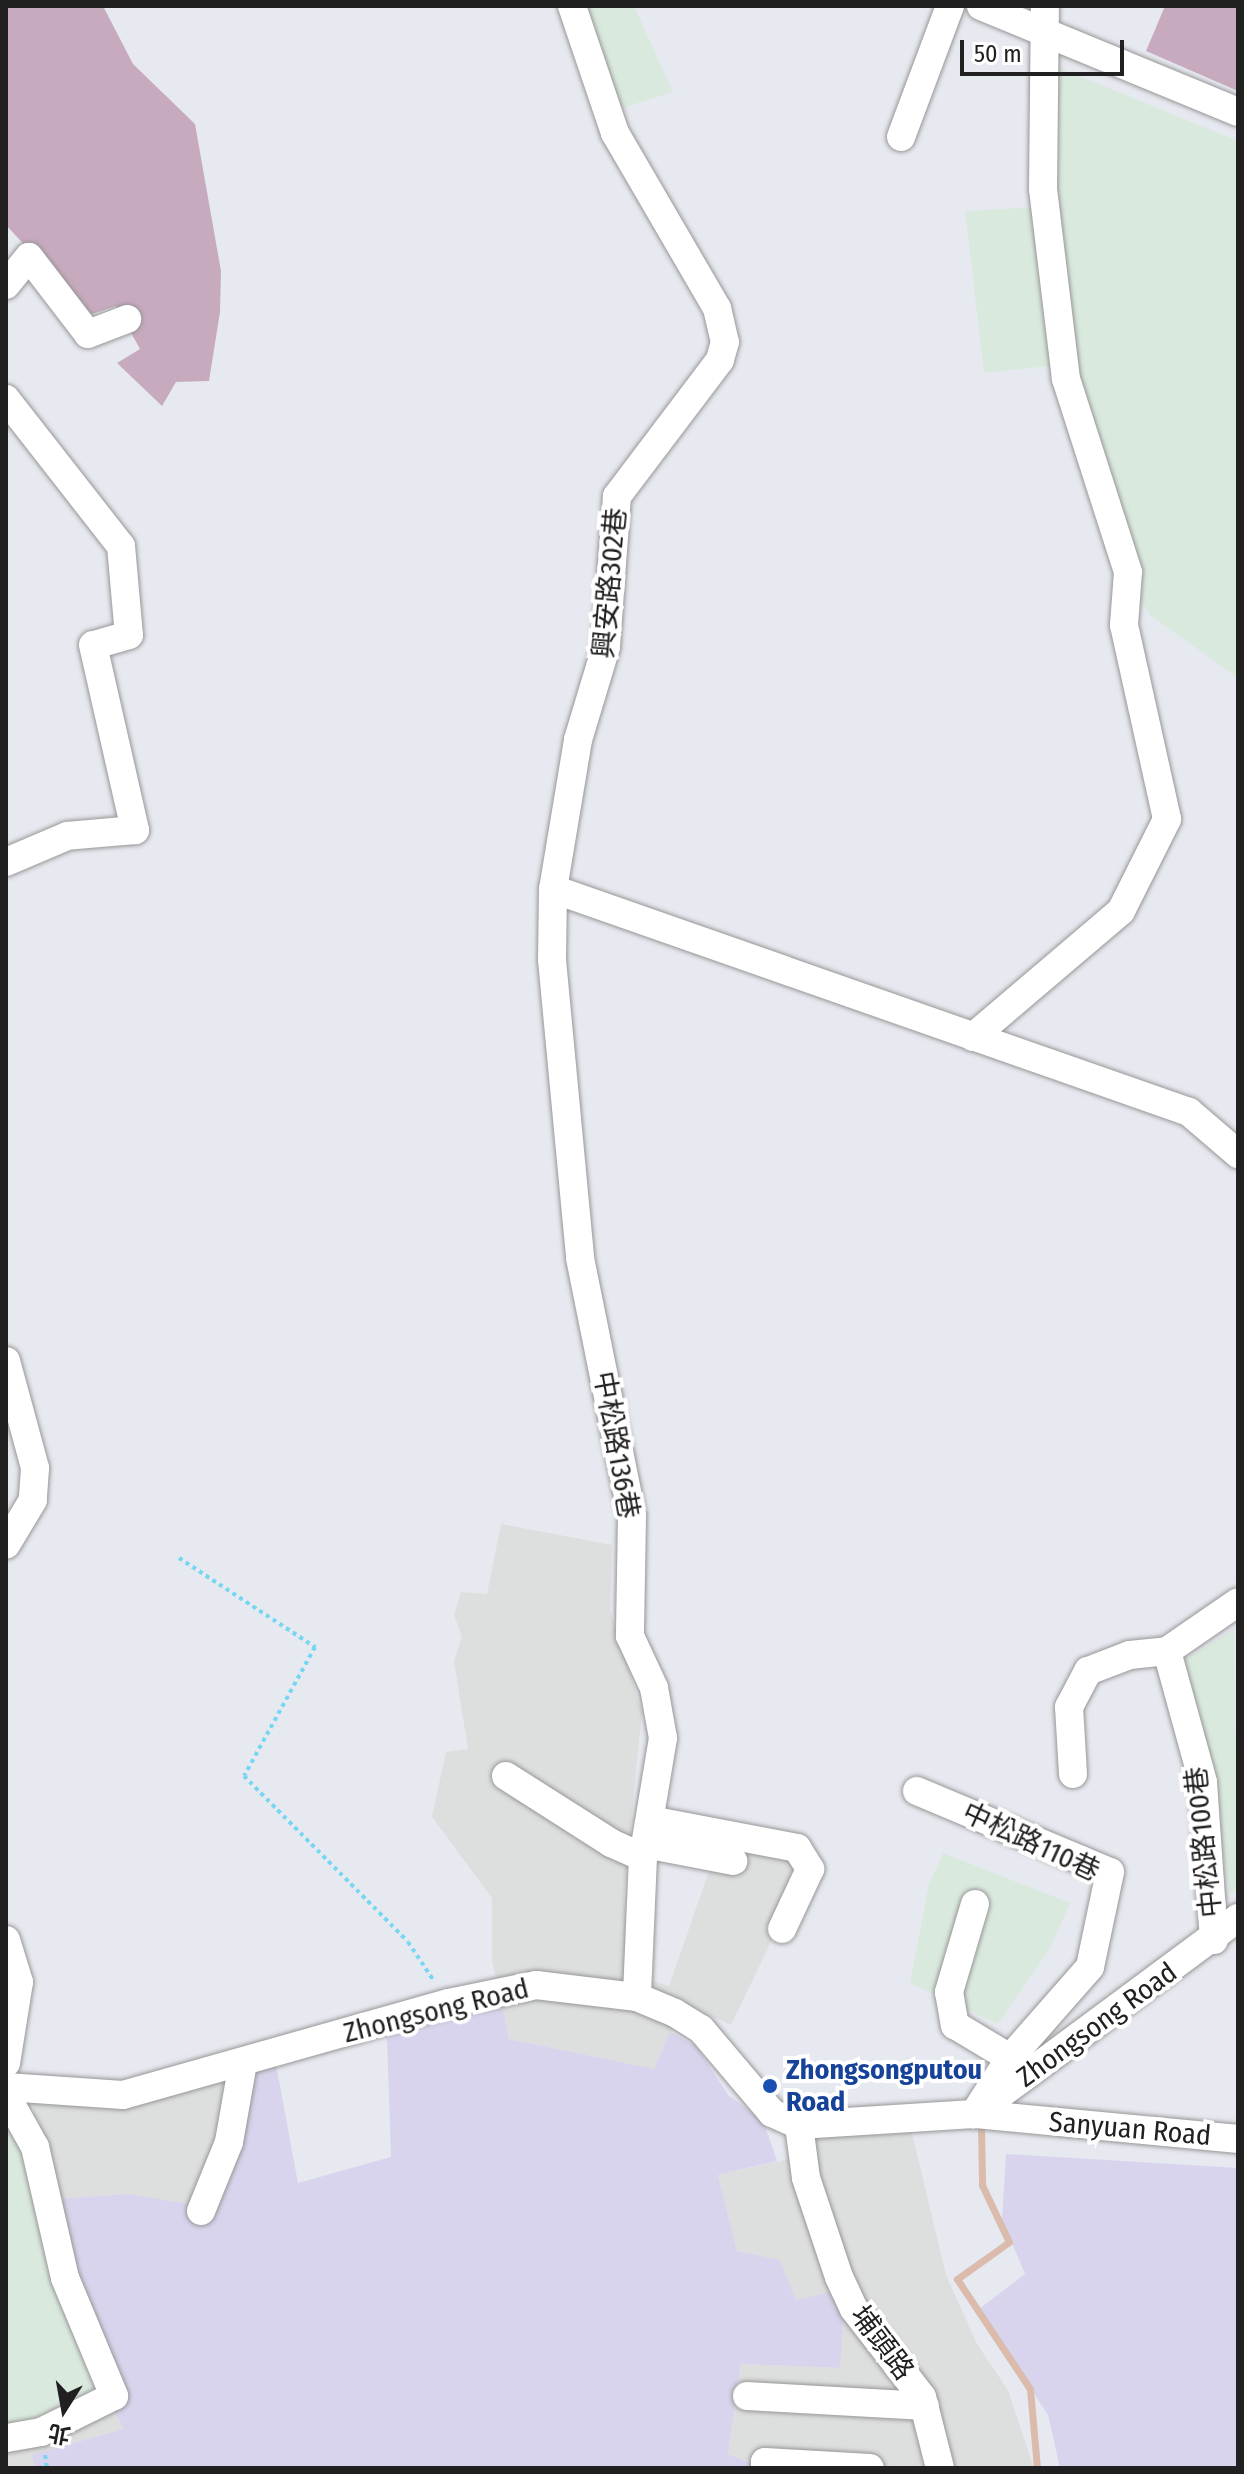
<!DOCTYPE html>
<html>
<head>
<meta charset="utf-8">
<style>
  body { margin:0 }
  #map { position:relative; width:1244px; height:2474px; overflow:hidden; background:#e7e9f0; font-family:"Fira Sans Condensed","Noto Sans TC",sans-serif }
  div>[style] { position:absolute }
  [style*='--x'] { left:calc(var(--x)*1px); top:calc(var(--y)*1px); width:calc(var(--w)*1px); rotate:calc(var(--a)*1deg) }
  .residential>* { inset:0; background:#dddede }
  .industrial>* { inset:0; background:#dae9de }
  .farmland>* { inset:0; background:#d9d4ed }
  .cemetery>* { inset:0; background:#c8aabf }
  .stream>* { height:7px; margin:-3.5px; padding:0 3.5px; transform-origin:3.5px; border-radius:3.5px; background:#dbbbab }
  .path>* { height:4px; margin-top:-2px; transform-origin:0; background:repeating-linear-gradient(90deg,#77d6f1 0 4px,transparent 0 8px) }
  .roads { filter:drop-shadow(0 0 2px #979797) drop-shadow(0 0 2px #979797) }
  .minor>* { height:28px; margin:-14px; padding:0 14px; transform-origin:14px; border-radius:14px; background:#fff }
  .dots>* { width:22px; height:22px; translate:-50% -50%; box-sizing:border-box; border:4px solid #fff; border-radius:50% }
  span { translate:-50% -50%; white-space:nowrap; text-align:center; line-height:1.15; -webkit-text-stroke:8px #fff; paint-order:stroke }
  .street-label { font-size:28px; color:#202020 }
  .transit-label { font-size:28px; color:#164399; font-weight:700 }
  .left { translate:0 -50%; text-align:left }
  .frame { position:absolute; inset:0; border:8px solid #202020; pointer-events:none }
  .north { position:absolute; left:24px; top:2370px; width:80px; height:80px; -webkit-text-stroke:6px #fff; paint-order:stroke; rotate:191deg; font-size:22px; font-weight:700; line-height:32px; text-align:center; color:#202020 }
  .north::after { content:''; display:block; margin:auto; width:28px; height:36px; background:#202020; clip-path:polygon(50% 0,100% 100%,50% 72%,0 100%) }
  .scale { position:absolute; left:960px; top:40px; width:164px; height:36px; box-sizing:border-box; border:4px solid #202020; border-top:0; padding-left:10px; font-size:24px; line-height:28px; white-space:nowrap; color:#202020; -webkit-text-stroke:6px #fff; paint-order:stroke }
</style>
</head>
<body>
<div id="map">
  <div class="residential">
    <div style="clip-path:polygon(501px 1524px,612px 1545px,610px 1610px,642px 1712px,624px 1892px,628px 1973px,669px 1986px,716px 1851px,741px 1855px,757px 1845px,808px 1865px,731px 2025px,683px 2003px,654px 2069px,509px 2039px,492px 1960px,492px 1898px,432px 1817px,446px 1752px,468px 1749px,454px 1661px,462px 1637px,454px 1615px,461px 1592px,487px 1594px)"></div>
    <div style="clip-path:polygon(240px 2074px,202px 2206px,128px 2194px,58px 2199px,31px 2099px)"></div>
    <div style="clip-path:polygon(912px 2133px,946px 2275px,977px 2344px,1008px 2390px,1034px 2468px,763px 2468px,728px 2454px,741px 2364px,839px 2368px,796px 2301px,737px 2251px,718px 2175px,811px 2154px,814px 2137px)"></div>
    <div style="clip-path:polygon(102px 2387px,123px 2429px,33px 2455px,35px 2468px,6px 2468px,6px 2431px)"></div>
  </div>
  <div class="industrial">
    <div style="clip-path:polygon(583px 6px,634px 6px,673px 92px,613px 111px)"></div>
    <div style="clip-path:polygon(1045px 62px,1238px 141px,1238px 678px,1150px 615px,1136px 592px,1059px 365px,984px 373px,965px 211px,1050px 206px)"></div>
    <div style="clip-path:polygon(1234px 1629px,1238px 1888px,1230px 1895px,1209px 1764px,1178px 1664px)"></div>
    <div style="clip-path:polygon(943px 1853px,1070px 1903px,1050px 1948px,998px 2024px,910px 1983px,929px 1884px)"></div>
    <div style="clip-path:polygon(6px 2104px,102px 2387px,6px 2431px)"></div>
  </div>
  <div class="farmland">
    <div style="clip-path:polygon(502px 2004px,509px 2039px,654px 2069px,670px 2032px,696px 2046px,728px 2095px,763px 2120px,777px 2161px,718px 2175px,737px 2251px,780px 2260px,796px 2300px,835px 2291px,844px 2311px,840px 2368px,741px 2364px,728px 2454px,763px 2468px,35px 2468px,32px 2455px,123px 2429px,102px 2387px,40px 2200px,129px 2194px,202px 2206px,240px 2074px,276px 2064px,298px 2183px,391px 2157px,387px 2037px)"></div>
    <div style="clip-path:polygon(1006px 2154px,1238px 2168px,1238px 2468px,1060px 2468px,1048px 2415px,979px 2309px,1025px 2274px,1002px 2220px)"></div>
  </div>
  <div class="cemetery">
    <div style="clip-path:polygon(6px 6px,103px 6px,133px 64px,195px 124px,221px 271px,220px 312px,209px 381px,176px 382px,162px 406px,117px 363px,140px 349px,116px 306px,89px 315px,6px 225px)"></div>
    <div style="clip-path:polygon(1165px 6px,1238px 6px,1238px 91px,1146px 51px)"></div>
  </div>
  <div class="stream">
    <div style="--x:981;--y:2125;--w:60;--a:89"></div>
    <div style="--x:982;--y:2185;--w:63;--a:64.7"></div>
    <div style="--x:1009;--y:2242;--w:64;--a:144.6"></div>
    <div style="--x:957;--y:2279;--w:132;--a:56.4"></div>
    <div style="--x:1030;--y:2389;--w:79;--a:84.9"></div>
  </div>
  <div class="path">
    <div style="--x:179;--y:1558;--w:163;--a:33.2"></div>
    <div style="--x:315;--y:1647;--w:147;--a:118.8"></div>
    <div style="--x:244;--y:1776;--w:233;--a:45.3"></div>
    <div style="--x:408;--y:1942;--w:47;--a:56.3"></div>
    <div style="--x:45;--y:2455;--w:13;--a:81"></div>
  </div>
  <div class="roads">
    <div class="minor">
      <div style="--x:572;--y:6;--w:134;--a:71.3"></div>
      <div style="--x:615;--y:133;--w:203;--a:59.8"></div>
      <div style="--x:717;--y:308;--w:35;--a:77"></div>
      <div style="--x:725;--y:342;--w:19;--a:106"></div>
      <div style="--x:720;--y:360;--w:171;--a:127.1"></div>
      <div style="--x:617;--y:496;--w:151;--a:94.2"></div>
      <div style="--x:606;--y:647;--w:97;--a:106.8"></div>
      <div style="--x:578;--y:740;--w:151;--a:99.5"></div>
      <div style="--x:553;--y:889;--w:71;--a:90.8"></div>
      <div style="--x:552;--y:960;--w:299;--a:84.6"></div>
      <div style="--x:580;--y:1258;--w:263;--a:78.6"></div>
      <div style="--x:632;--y:1516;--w:120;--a:91"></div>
      <div style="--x:630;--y:1636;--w:57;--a:65.2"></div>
      <div style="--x:654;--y:1688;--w:51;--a:79.8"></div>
      <div style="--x:663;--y:1738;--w:121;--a:99.5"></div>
      <div style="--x:643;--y:1857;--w:140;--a:92.5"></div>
      <div style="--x:981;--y:6;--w:278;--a:22.4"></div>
      <div style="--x:901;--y:137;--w:140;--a:-69.5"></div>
      <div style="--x:6;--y:285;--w:36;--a:-51"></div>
      <div style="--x:29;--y:257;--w:97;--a:52.5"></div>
      <div style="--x:88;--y:334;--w:42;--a:-21"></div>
      <div style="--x:6;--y:399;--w:187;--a:52"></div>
      <div style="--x:121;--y:546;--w:89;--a:84.9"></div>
      <div style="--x:129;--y:635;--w:37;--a:164"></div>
      <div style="--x:93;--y:645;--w:190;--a:77.2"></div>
      <div style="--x:135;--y:830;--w:68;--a:175"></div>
      <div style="--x:67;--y:836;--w:66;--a:156.9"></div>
      <div style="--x:553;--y:889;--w:674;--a:19.32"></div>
      <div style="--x:1189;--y:1112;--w:65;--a:40.6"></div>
      <div style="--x:973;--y:1037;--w:194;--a:-40.4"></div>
      <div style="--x:1121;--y:911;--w:103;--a:-63.4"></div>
      <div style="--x:1167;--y:819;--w:199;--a:-102.5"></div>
      <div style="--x:1124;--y:625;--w:53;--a:-85.7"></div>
      <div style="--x:1128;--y:572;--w:203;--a:-107.8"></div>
      <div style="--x:1066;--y:379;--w:191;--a:-96.9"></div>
      <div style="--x:1043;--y:189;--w:183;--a:-89.4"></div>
      <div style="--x:6;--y:1361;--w:111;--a:74.8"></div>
      <div style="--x:35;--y:1468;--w:32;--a:94"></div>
      <div style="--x:33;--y:1500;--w:52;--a:121"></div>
      <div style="--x:1073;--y:1774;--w:67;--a:-93.4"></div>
      <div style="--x:1069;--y:1707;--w:41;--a:-62.2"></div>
      <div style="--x:1088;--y:1671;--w:45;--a:-20.9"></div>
      <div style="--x:1130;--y:1655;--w:37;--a:-6"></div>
      <div style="--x:506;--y:1776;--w:125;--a:32.5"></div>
      <div style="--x:611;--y:1843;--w:35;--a:24"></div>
      <div style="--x:917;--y:1791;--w:209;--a:22.8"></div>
      <div style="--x:1110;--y:1872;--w:97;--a:101.9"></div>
      <div style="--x:1090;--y:1967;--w:121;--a:131.3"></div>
      <div style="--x:1010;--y:2058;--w:67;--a:122.7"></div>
      <div style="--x:974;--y:2114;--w:265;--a:5.4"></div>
      <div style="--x:650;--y:1820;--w:150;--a:10.8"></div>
      <div style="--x:797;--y:1848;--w:25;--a:58"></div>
      <div style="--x:810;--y:1869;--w:66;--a:115"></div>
      <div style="--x:645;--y:1844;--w:90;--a:10.9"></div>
      <div style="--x:975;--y:1904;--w:92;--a:106.5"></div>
      <div style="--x:949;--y:1992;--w:34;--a:80"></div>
      <div style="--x:955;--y:2025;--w:64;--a:31"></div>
      <div style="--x:6;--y:1940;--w:44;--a:72.8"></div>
      <div style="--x:19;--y:1982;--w:82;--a:99.1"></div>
      <div style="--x:1214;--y:1940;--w:158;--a:-94"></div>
      <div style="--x:1203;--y:1782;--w:136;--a:-105.4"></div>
      <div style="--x:1167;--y:1651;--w:86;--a:-34.6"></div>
      <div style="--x:6;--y:2087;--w:117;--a:3.9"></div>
      <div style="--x:123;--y:2095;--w:339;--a:-15.8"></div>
      <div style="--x:449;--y:2003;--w:89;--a:-11.7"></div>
      <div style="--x:536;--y:1985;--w:102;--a:6.8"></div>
      <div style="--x:637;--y:1997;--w:41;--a:22.8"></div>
      <div style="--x:675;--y:2013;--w:31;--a:32"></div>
      <div style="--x:701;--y:2029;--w:110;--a:49.8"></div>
      <div style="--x:772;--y:2113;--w:30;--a:24"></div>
      <div style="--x:799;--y:2125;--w:175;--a:-3.6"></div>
      <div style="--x:974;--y:2114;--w:329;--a:-36.6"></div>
      <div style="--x:6;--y:2095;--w:60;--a:60.9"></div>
      <div style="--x:35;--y:2147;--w:134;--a:77.1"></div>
      <div style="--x:65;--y:2278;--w:128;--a:67.4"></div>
      <div style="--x:114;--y:2396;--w:81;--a:153.7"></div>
      <div style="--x:41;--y:2432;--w:36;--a:170"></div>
      <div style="--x:799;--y:2125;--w:53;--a:82.5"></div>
      <div style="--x:806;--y:2178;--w:104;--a:71.6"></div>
      <div style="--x:839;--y:2277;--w:35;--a:65"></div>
      <div style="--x:854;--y:2309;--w:111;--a:52.3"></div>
      <div style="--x:922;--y:2397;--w:73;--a:75.8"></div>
      <div style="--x:201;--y:2211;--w:74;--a:-67.9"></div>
      <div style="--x:229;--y:2142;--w:80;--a:-80"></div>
      <div style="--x:747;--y:2396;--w:178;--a:3.2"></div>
      <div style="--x:765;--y:2468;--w:6;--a:-90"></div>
      <div style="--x:765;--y:2462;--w:105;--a:3.3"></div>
    </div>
  </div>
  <div class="dots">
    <div style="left:770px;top:2086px;background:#1a4fb4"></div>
  </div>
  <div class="street-label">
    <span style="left:610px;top:583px;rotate:-85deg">興安路302巷</span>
    <span style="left:616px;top:1445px;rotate:80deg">中松路136巷</span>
    <span style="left:1031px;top:1842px;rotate:25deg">中松路110巷</span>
    <span style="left:1204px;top:1842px;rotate:-96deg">中松路100巷</span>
    <span style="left:436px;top:2011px;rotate:-14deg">Zhongsong Road</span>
    <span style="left:1097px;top:2025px;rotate:-36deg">Zhongsong Road</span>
    <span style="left:1130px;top:2129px;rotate:5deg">Sanyuan Road</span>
    <span style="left:882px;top:2343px;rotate:53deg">埔頭路</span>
  </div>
  <div class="transit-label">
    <span class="left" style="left:786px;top:2086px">Zhongsongputou<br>Road</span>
  </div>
  <div class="frame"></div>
  <div class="north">北</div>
  <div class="scale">50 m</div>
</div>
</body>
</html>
